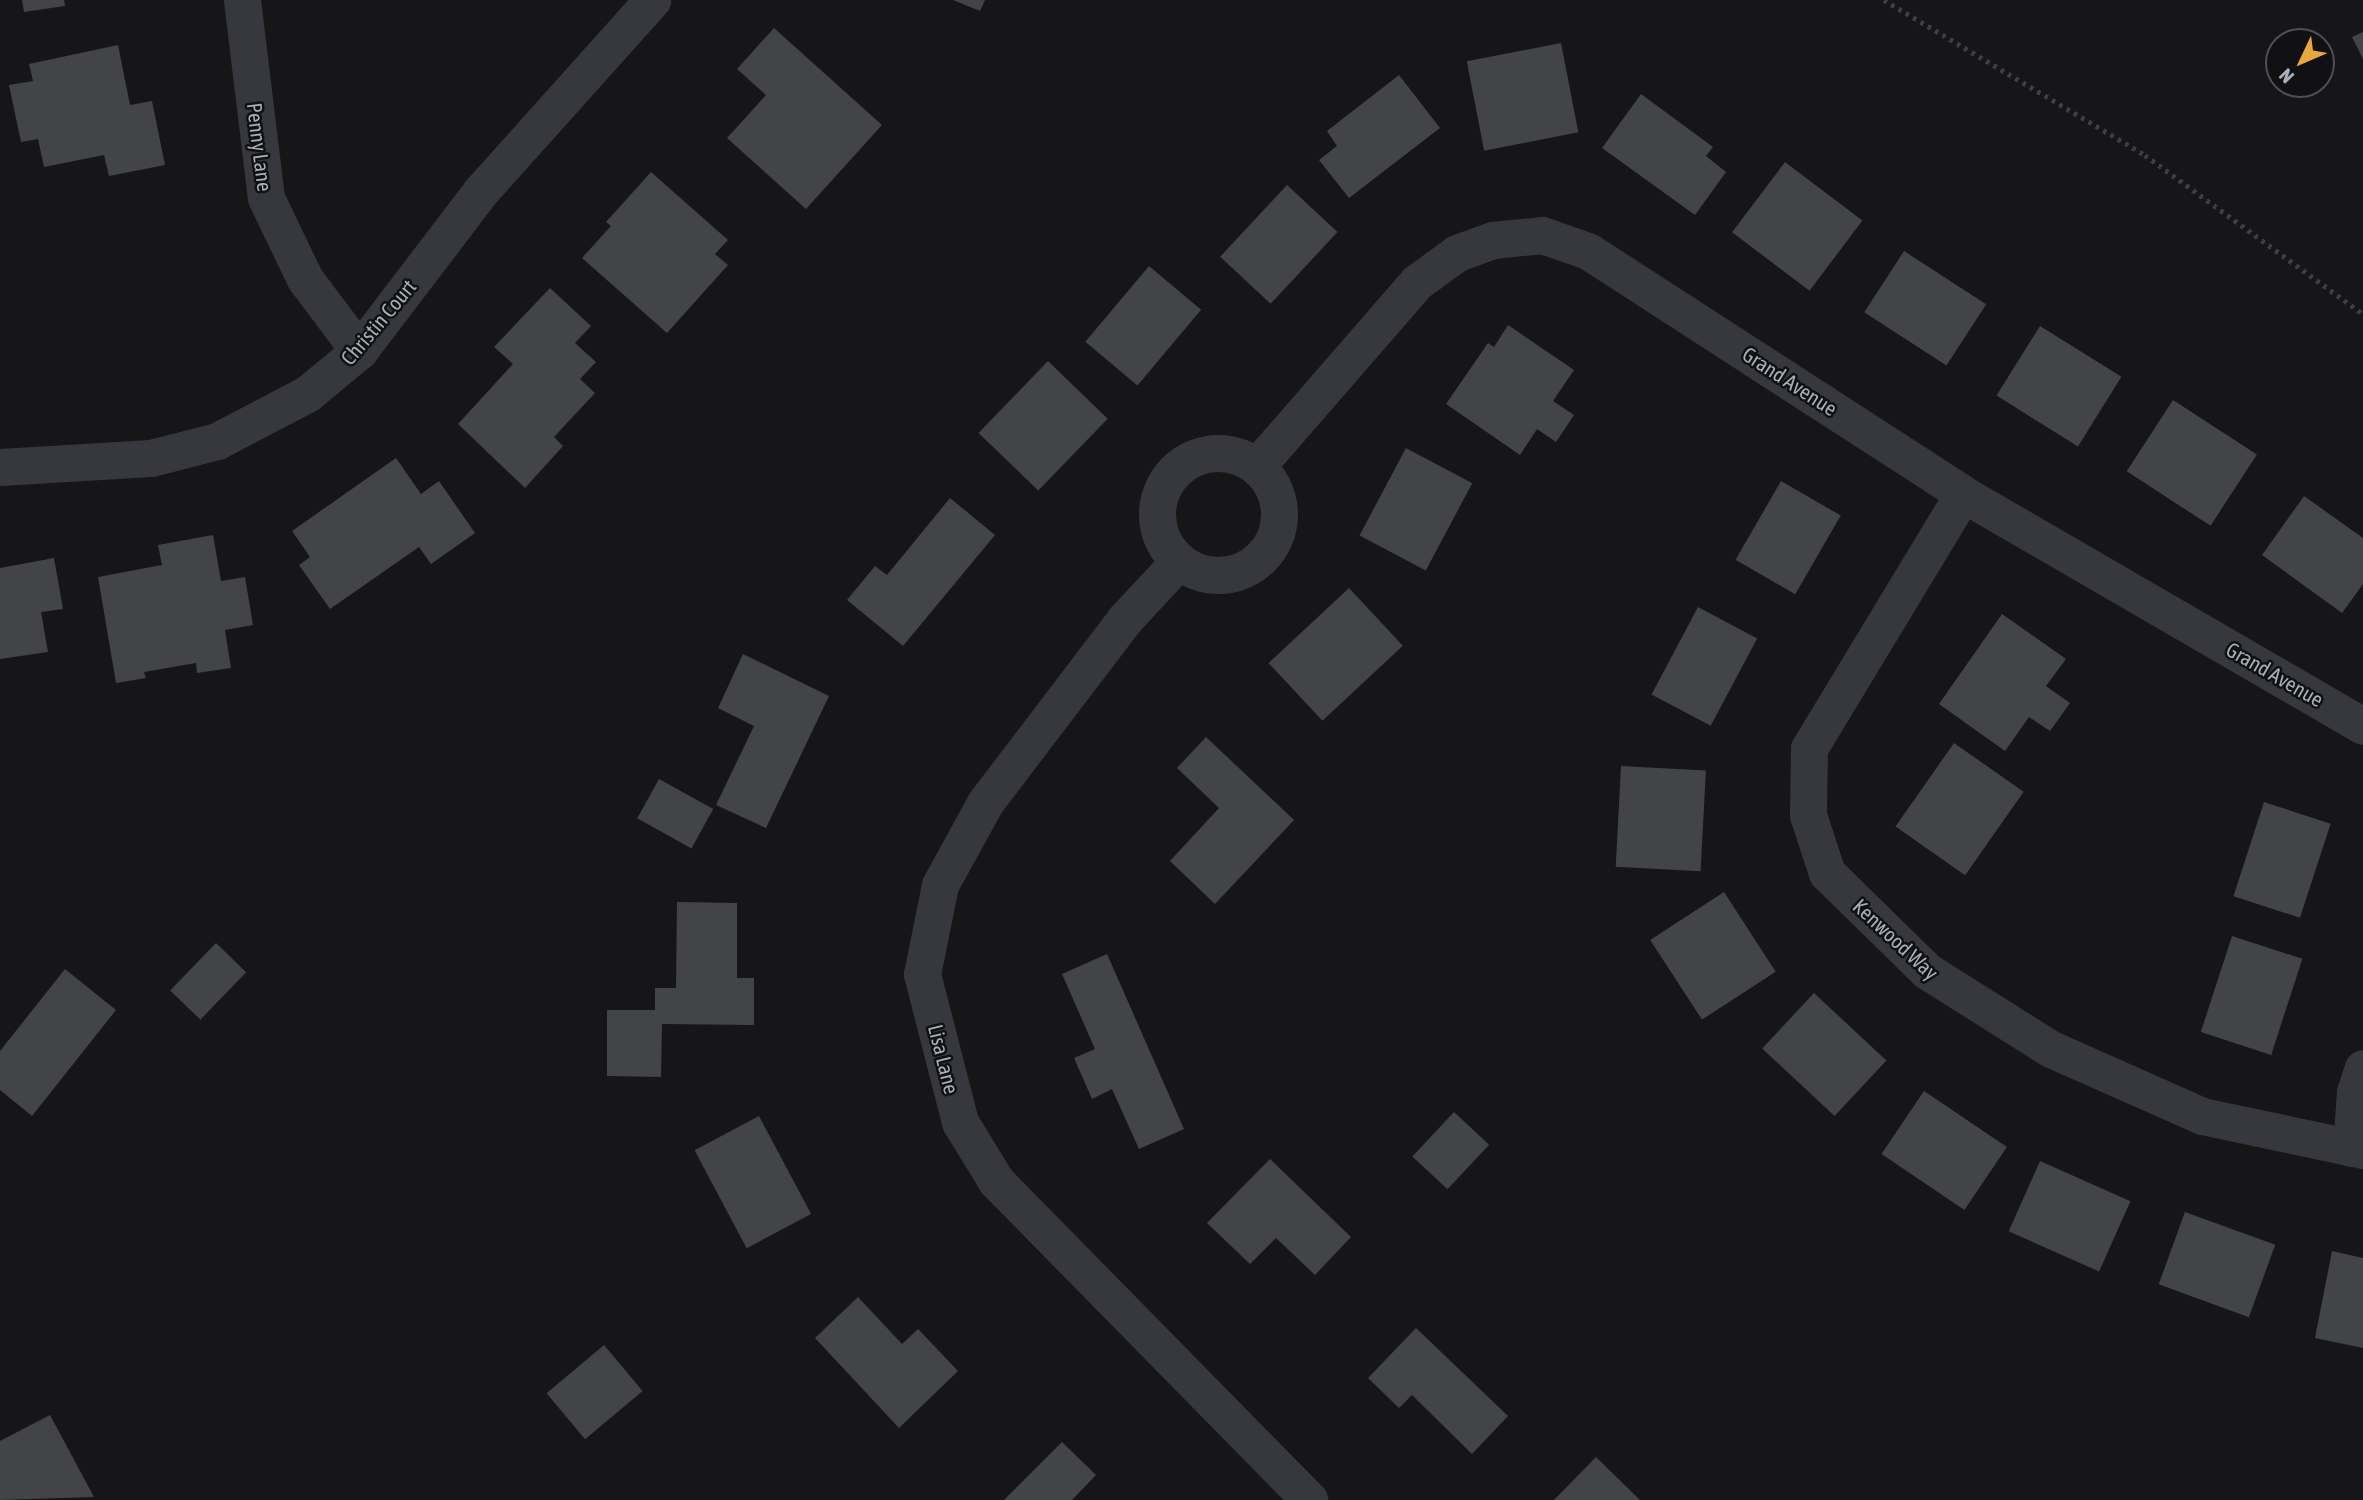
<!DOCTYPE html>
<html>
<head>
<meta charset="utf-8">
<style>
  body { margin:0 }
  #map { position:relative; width:2363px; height:1500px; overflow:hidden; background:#161618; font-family:"Asap Condensed",sans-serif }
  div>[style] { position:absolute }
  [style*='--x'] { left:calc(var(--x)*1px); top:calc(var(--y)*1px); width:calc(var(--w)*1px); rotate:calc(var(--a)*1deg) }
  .building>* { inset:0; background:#434448; transform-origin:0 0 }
  .path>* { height:4.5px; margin-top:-2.25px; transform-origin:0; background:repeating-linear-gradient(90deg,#3d3f44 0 3.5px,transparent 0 8.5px) }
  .minor>* { height:37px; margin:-18.5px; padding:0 18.5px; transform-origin:18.5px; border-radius:18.5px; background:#37383d }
  .minor>.ring { margin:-18.5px; padding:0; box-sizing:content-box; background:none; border:37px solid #37383d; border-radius:50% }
  span { translate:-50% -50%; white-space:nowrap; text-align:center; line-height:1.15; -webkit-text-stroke:5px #111113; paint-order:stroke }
  .street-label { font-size:21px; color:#a9aeb7 }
  .north { position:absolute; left:2265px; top:28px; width:70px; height:70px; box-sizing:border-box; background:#111113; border:2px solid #4e5055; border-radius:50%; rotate:226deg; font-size:19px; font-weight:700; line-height:28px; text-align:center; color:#a9aeb7 }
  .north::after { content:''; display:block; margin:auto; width:24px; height:32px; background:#e8a83e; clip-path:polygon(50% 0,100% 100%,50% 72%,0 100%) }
</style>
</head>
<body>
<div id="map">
  <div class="building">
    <div style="clip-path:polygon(22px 0,64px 0,65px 6px,24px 12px)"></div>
    <div style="clip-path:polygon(953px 0,985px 0,980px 11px)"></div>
    <div style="clip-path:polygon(774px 28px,882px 125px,806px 209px,727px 138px,766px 95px,737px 69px)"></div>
    <div style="clip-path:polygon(2363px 32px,2363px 59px,2352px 37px)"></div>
    <div style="left:1561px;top:43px;width:91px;height:96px;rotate:79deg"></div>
    <div style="clip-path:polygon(118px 45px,130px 105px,152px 101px,165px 165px,109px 176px,104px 155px,44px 167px,38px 139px,21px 142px,9px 85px,33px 81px,29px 64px)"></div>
    <div style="clip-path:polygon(1399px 75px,1440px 128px,1349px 198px,1319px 160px,1337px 146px,1327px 131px)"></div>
    <div style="clip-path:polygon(1641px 94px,1713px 147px,1706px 156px,1726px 172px,1695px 215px,1602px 148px)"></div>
    <div style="left:1785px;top:162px;width:97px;height:88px;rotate:37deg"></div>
    <div style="clip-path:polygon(651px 172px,728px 240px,715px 254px,728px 265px,667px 333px,582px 258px,611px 226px,606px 222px)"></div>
    <div style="left:1287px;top:185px;width:69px;height:98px;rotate:43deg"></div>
    <div style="left:1904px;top:251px;width:98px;height:73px;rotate:33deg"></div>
    <div style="left:1149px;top:266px;width:68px;height:99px;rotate:40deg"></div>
    <div style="clip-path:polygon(550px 288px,591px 326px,575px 343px,596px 362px,580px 379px,595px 393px,554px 437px,563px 446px,525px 488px,458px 424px,513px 364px,494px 347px)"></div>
    <div style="clip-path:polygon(1508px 325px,1574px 370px,1553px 401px,1574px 415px,1556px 442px,1537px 429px,1520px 455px,1446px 404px,1488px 343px,1494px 347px)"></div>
    <div style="left:2040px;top:326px;width:96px;height:82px;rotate:32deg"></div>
    <div style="left:1048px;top:361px;width:83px;height:100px;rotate:44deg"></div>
    <div style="left:2173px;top:400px;width:100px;height:85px;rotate:33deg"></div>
    <div style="left:1406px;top:448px;width:75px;height:99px;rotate:28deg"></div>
    <div style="clip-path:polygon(396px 458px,421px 494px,439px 481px,475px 533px,431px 564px,419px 547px,330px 609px,299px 565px,310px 557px,292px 531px)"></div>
    <div style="left:1781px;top:481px;width:69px;height:91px;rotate:30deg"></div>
    <div style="clip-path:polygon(2304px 496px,2363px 538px,2363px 584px,2342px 613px,2262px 555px)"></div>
    <div style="clip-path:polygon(950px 498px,995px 535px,903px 646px,847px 600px,875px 566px,887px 575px)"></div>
    <div style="clip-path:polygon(213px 535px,221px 581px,245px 577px,253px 625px,225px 630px,231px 668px,197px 673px,196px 663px,144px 672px,146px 678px,116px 683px,98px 577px,162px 565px,158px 545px)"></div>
    <div style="clip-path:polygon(54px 558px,63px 609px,41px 612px,48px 652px,0 659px,0 568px)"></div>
    <div style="left:1349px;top:588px;width:79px;height:110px;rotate:47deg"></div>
    <div style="left:1698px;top:607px;width:67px;height:99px;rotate:28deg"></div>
    <div style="clip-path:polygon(2002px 614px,2066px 659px,2046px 686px,2070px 703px,2050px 731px,2029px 717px,2005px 751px,1939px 704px)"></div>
    <div style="clip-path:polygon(743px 654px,829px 696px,766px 828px,716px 805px,754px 726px,718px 708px)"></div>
    <div style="clip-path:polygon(1206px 737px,1294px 820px,1215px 904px,1170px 861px,1219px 808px,1177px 768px)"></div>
    <div style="left:1954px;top:743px;width:85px;height:102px;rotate:35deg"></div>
    <div style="left:1621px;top:766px;width:85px;height:101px;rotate:3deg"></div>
    <div style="left:659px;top:779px;width:62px;height:45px;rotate:29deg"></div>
    <div style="left:2264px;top:802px;width:70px;height:99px;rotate:18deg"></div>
    <div style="left:1724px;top:892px;width:95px;height:88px;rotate:57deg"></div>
    <div style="clip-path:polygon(677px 902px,737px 903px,737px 978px,754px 978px,754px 1025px,662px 1024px,661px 1077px,607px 1076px,607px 1010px,655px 1010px,655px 988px,676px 988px)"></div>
    <div style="left:2232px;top:936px;width:74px;height:101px;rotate:18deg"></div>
    <div style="left:216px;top:943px;width:42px;height:66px;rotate:44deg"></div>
    <div style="clip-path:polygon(1107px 954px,1184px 1129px,1139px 1149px,1112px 1089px,1092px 1099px,1074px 1058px,1095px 1049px,1062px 974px)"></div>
    <div style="clip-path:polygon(65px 969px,116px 1010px,32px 1116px,0 1090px,0 1051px)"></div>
    <div style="left:1814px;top:993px;width:99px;height:76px;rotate:43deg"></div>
    <div style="left:1924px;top:1091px;width:100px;height:76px;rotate:34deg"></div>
    <div style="left:1454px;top:1112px;width:48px;height:61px;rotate:43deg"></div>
    <div style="left:759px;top:1116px;width:111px;height:73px;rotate:62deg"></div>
    <div style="clip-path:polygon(1270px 1159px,1351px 1237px,1315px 1275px,1276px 1238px,1250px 1264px,1207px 1223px)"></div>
    <div style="left:2040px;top:1161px;width:99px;height:77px;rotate:24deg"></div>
    <div style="left:2185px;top:1212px;width:96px;height:77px;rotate:20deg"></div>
    <div style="clip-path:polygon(2332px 1251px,2363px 1258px,2363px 1348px,2315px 1338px)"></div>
    <div style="clip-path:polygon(858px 1297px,902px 1344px,918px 1329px,958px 1371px,899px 1428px,815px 1338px)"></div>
    <div style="clip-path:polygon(1416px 1328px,1508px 1416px,1472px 1454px,1412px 1395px,1399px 1408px,1368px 1378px)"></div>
    <div style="left:604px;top:1345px;width:60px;height:75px;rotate:50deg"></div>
    <div style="clip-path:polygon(50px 1415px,94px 1497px,0 1500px,0 1441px)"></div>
    <div style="clip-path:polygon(1062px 1442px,1096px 1475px,1072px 1500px,1004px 1500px)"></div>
    <div style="clip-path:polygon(1596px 1457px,1640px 1500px,1554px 1500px)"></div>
  </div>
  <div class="path">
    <div style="--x:1884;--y:0;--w:304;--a:30.7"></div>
    <div style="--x:2145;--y:155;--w:270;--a:36.1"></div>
  </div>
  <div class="minor">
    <div style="--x:242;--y:0;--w:199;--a:83.1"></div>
    <div style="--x:266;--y:198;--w:90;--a:64.3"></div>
    <div style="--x:305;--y:279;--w:90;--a:53.1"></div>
    <div class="ring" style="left:1157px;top:453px;width:85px;height:85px"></div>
    <div style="--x:1257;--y:466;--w:244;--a:-49"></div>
    <div style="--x:1417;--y:282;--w:49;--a:-35.9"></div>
    <div style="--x:1457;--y:253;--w:38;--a:-20"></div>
    <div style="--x:1493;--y:240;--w:49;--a:-5.8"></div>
    <div style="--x:1542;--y:235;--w:49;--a:19.2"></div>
    <div style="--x:1588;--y:251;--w:447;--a:32.9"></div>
    <div style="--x:1963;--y:494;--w:462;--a:30.1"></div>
    <div style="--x:0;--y:467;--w:151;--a:-3.4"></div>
    <div style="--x:151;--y:458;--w:68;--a:-14.4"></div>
    <div style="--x:217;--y:441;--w:102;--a:-27.6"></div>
    <div style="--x:307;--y:394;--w:67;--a:-39.6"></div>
    <div style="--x:359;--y:351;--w:200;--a:-52.7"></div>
    <div style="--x:480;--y:192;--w:258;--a:-48.1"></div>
    <div style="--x:1963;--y:494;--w:297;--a:121.2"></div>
    <div style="--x:1809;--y:748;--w:67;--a:90.9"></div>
    <div style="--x:1808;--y:815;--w:61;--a:71.9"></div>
    <div style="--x:1827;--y:873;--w:140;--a:44.4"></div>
    <div style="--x:1927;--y:971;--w:146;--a:32.2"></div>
    <div style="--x:2051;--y:1049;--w:165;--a:23.9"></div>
    <div style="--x:2202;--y:1116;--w:165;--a:11.9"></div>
    <div style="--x:1179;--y:561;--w:79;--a:133"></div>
    <div style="--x:1125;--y:619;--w:231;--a:127.3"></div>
    <div style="--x:985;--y:803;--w:94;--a:118.8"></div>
    <div style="--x:940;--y:885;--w:91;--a:101.4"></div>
    <div style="--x:922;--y:974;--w:153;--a:75.6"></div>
    <div style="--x:960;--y:1122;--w:69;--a:58.6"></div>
    <div style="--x:996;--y:1181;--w:447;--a:45.5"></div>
    <div style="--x:2351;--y:1148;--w:56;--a:-85.9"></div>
    <div style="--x:2355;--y:1092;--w:25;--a:-72"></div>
  </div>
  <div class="street-label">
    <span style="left:260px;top:147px;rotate:83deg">Penny Lane</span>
    <span style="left:378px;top:322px;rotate:-50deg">Christin Court</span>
    <span style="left:1790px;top:381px;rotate:33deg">Grand Avenue</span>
    <span style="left:2275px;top:674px;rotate:30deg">Grand Avenue</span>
    <span style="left:1896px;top:939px;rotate:43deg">Kenwood Way</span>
    <span style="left:944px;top:1059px;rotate:76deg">Lisa Lane</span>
  </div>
  <div class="north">N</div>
</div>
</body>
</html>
